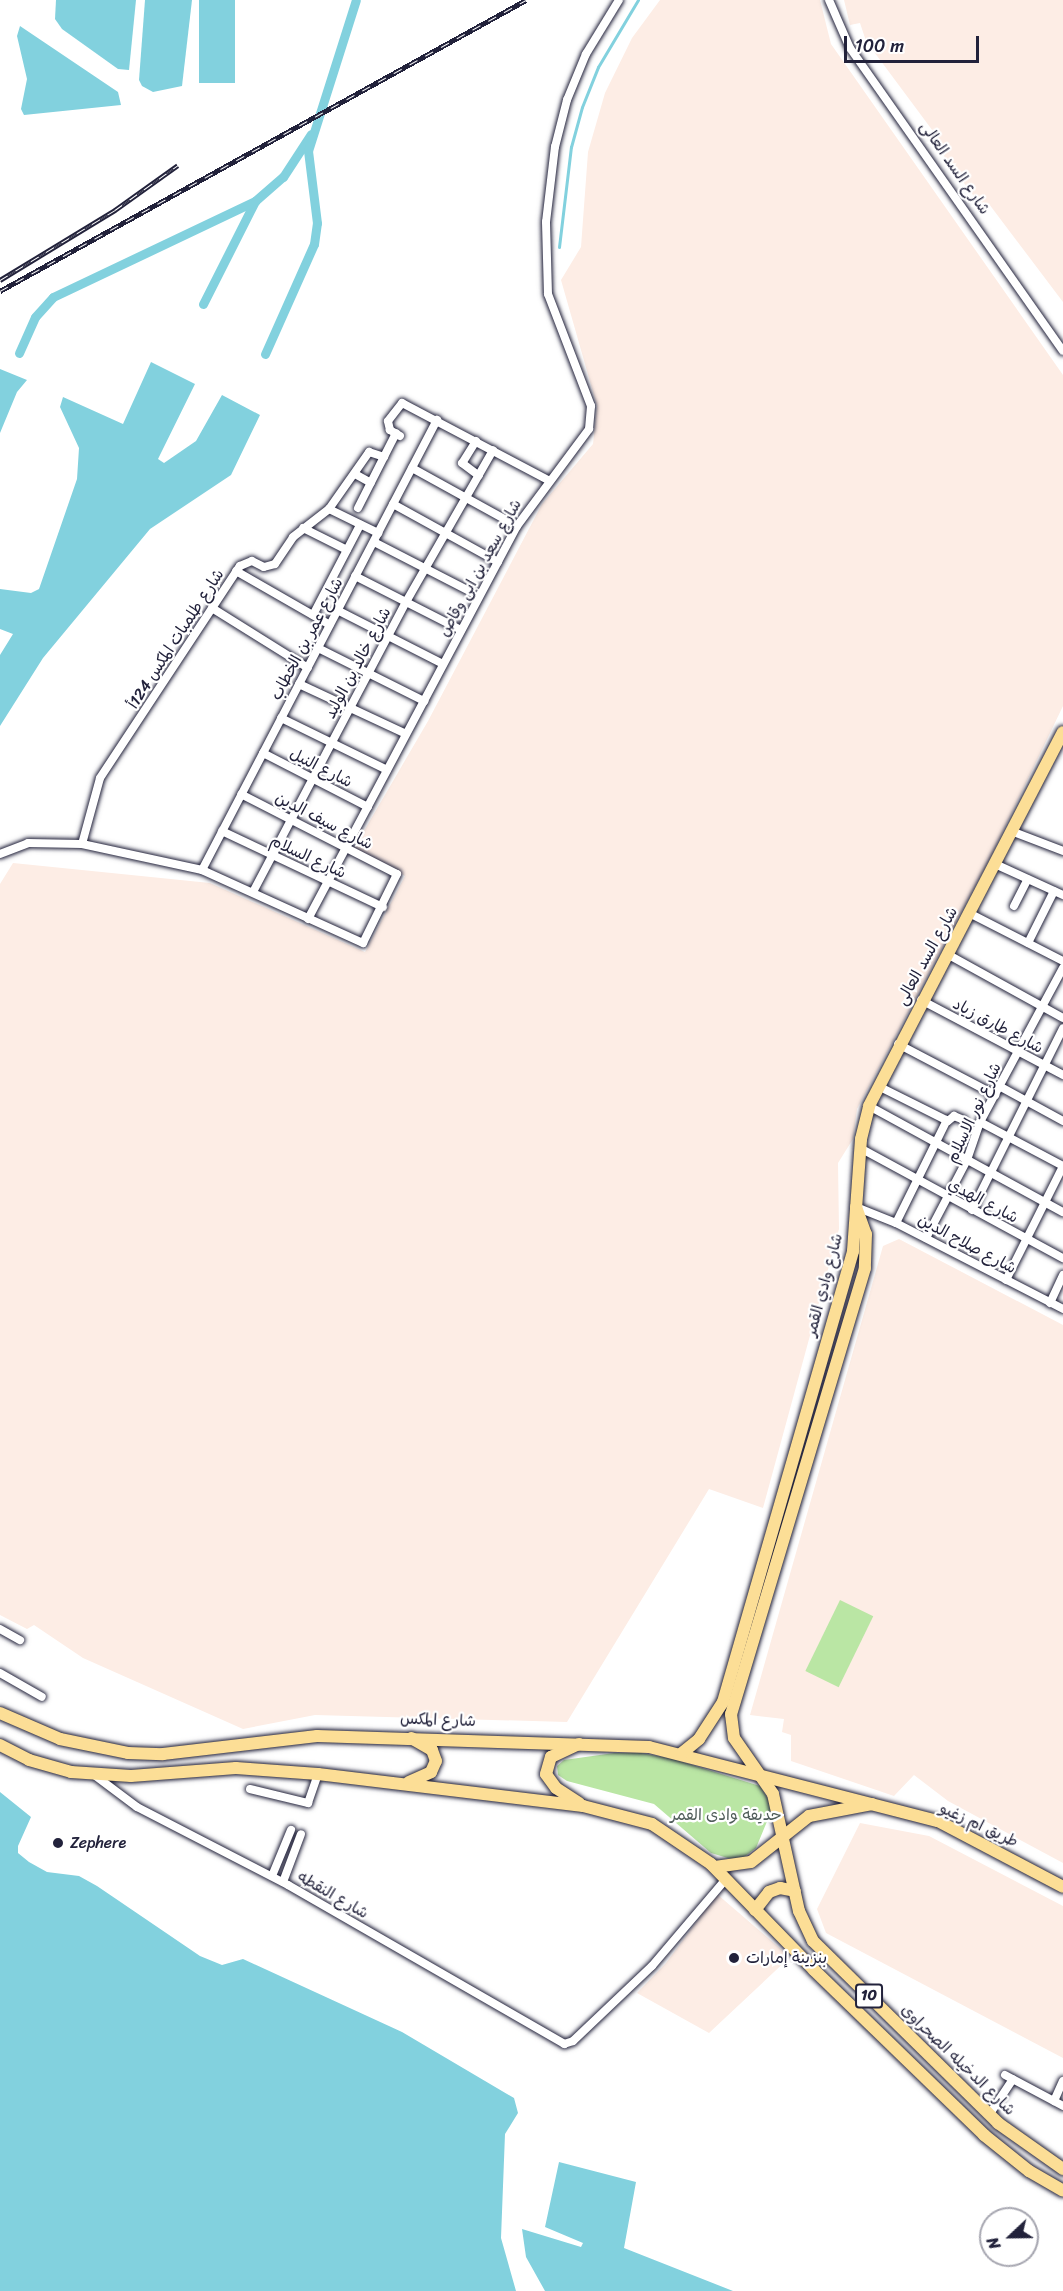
<!DOCTYPE html>
<html>
<head>
<meta charset="utf-8">
<style>
  body { margin:0 }
  #map { position:relative; width:1063px; height:2291px; overflow:hidden; background:#fff; font-family:Sriracha,"Playpen Sans Arabic",sans-serif }
  div>[style] { position:absolute }
  [style*='--x'] { left:calc(var(--x)*1px); top:calc(var(--y)*1px); width:calc(var(--w)*1px); rotate:calc(var(--a)*1deg) }
  .built>* { inset:0; background:#fdede5 }
  .green>* { inset:0; background:#bae6a4; transform-origin:0 0 }
  .water>* { inset:0; background:#82d1de; transform-origin:0 0 }
  .stream>* { height:3px; margin:-1.5px; padding:0 1.5px; transform-origin:1.5px; border-radius:1.5px; background:#82d1de }
  .canal>* { height:9px; margin:-4.5px; padding:0 4.5px; transform-origin:4.5px; border-radius:4.5px; background:#82d1de }
  .roads { filter:drop-shadow(0 0 2px #22223b) drop-shadow(0 0 2px #22223b) }
  .minor>* { height:8px; margin:-4px; padding:0 4px; transform-origin:4px; border-radius:4px; background:#fff }
  .primary>* { height:12px; margin:-6px; padding:0 6px; transform-origin:6px; border-radius:6px; background:#fcde96 }
  .rail>* { height:5px; margin-top:-2.5px; transform-origin:0; background:repeating-linear-gradient(90deg,#fff 0 9px,#22223b 0 18px); box-sizing:border-box; border-block:2px solid #22223b }
  .dots>* { width:16px; height:16px; translate:-50% -50%; box-sizing:border-box; border:3px solid #fff; border-radius:50% }
  span { translate:-50% -50%; white-space:nowrap; text-align:center; line-height:1.15; -webkit-text-stroke:4.5px #fff; paint-order:stroke }
  .shield-label span { padding:2px 4px; background:#fff; border:2px solid; border-radius:4px; -webkit-text-stroke-width:0 }
  .shield-label { font-size:15px; color:#22223b; font-weight:700 }
  .street-label { font-size:16px; color:#22223b }
  .park-label { font-size:16px; color:#505d5a }
  .poi-label { font-size:16px; color:#22223b }
  .left { translate:0 -50%; text-align:left }
  .north { position:absolute; left:979px; top:2207px; width:60px; height:60px; box-sizing:border-box; background:#fff; border:2px solid #a7a7b1; border-radius:50%; rotate:248deg; font-size:16px; font-weight:700; line-height:24px; text-align:center; color:#22223b }
  .north::after { content:''; display:block; margin:auto; width:21px; height:27px; background:#22223b; clip-path:polygon(50% 0,100% 100%,50% 72%,0 100%) }
  .scale { position:absolute; left:844px; top:36px; width:135px; height:27px; box-sizing:border-box; border:3px solid #22223b; border-top:0; padding-left:8px; font-size:18px; line-height:21px; white-space:nowrap; color:#22223b; -webkit-text-stroke:4px #fff; paint-order:stroke }
</style>
</head>
<body>
<div id="map">
  <div class="built">
    <div style="clip-path:polygon(660px 0,820px 0,831px 44px,1063px 375px,1063px 706px,990px 858px,857px 1109px,853px 1139px,838px 1163px,839px 1229px,763px 1508px,709px 1489px,567px 1722px,315px 1715px,243px 1729px,83px 1658px,34px 1625px,27px 1629px,0 1615px,0 884px,13px 863px,210px 883px,365px 952px,405px 876px,354px 848px,428px 721px,542px 504px,593px 444px,597px 406px,561px 280px,581px 247px,588px 152px,605px 93px,632px 38px)"></div>
    <div style="clip-path:polygon(844px 0,1063px 0,1063px 302px,989px 204px,978px 202px,944px 156px,947px 150px,866px 41px,860px 23px,850px 25px)"></div>
    <div style="clip-path:polygon(899px 1239px,1063px 1325px,1063px 1863px,948px 1801px,914px 1775px,894px 1796px,791px 1761px,791px 1735px,782px 1732px,784px 1719px,750px 1715px,883px 1246px)"></div>
    <div style="clip-path:polygon(860px 1823px,929px 1836px,1063px 1906px,1063px 2058px,826px 1933px,817px 1909px)"></div>
    <div style="clip-path:polygon(717px 1894px,790px 1957px,709px 2033px,637px 1993px,666px 1963px)"></div>
  </div>
  <div class="green">
    <div style="left:840px;top:1600px;width:37px;height:79px;rotate:26deg"></div>
    <div style="clip-path:polygon(614px 1753px,641px 1753px,673px 1759px,760px 1786px,773px 1807px,756px 1848px,744px 1857px,731px 1859px,711px 1853px,654px 1804px,567px 1781px,558px 1775px,557px 1766px,564px 1760px)"></div>
  </div>
  <div class="water">
    <div style="clip-path:polygon(56px 0,136px 0,129px 70px,118px 69px,62px 29px,55px 19px)"></div>
    <div style="clip-path:polygon(145px 0,192px 0,182px 86px,153px 92px,142px 86px,139px 80px)"></div>
    <div style="left:199px;top:0;width:36px;height:83px"></div>
    <div style="clip-path:polygon(20px 26px,118px 92px,121px 105px,24px 115px,21px 109px,27px 79px,17px 36px)"></div>
    <div style="clip-path:polygon(151px 362px,195px 384px,158px 459px,164px 463px,196px 441px,222px 395px,260px 415px,231px 475px,150px 529px,43px 658px,0 726px,0 655px,13px 634px,0 629px,0 589px,31px 593px,39px 589px,77px 479px,79px 448px,60px 407px,63px 397px,123px 424px)"></div>
    <div style="clip-path:polygon(0 369px,27px 380px,17px 392px,0 433px)"></div>
    <div style="clip-path:polygon(0 1792px,31px 1817px,18px 1846px,18px 1853px,29px 1862px,47px 1872px,79px 1876px,97px 1886px,200px 1956px,222px 1965px,243px 1959px,402px 2032px,514px 2098px,518px 2113px,505px 2134px,501px 2238px,516px 2291px,0 2291px)"></div>
    <div style="clip-path:polygon(559px 2162px,636px 2182px,624px 2248px,733px 2291px,545px 2291px,526px 2257px,522px 2229px,581px 2247px,583px 2243px,545px 2227px)"></div>
  </div>
  <div class="stream">
    <div style="--x:559;--y:247;--w:101;--a:-83.2"></div>
    <div style="--x:571;--y:147;--w:41;--a:-74.6"></div>
    <div style="--x:582;--y:107;--w:43;--a:-68.2"></div>
    <div style="--x:598;--y:67;--w:78;--a:-59.2"></div>
  </div>
  <div class="canal">
    <div style="--x:203;--y:304;--w:115;--a:-63.2"></div>
    <div style="--x:19;--y:353;--w:39;--a:-66"></div>
    <div style="--x:35;--y:317;--w:27;--a:-48"></div>
    <div style="--x:53;--y:297;--w:224;--a:-25.4"></div>
    <div style="--x:255;--y:201;--w:37;--a:-41"></div>
    <div style="--x:283;--y:177;--w:51;--a:-56.9"></div>
    <div style="--x:265;--y:354;--w:120;--a:-66"></div>
    <div style="--x:314;--y:244;--w:21;--a:-82"></div>
    <div style="--x:317;--y:223;--w:73;--a:-97.1"></div>
    <div style="--x:308;--y:151;--w:158;--a:-72.4"></div>
  </div>
  <div class="roads">
    <div class="minor">
      <div style="--x:829;--y:0;--w:52;--a:66.4"></div>
      <div style="--x:850;--y:48;--w:370;--a:54.9"></div>
      <div style="--x:400;--y:436;--w:12;--a:-149"></div>
      <div style="--x:390;--y:430;--w:9;--a:-103"></div>
      <div style="--x:388;--y:421;--w:23;--a:-52"></div>
      <div style="--x:402;--y:403;--w:165;--a:27.8"></div>
      <div style="--x:476;--y:441;--w:26;--a:122"></div>
      <div style="--x:462;--y:463;--w:21;--a:37"></div>
      <div style="--x:412;--y:468;--w:120;--a:28.9"></div>
      <div style="--x:355;--y:474;--w:18;--a:29"></div>
      <div style="--x:393;--y:504;--w:120;--a:28.9"></div>
      <div style="--x:358;--y:508;--w:84;--a:-63.1"></div>
      <div style="--x:329;--y:509;--w:55;--a:26.1"></div>
      <div style="--x:303;--y:528;--w:49;--a:26.6"></div>
      <div style="--x:374;--y:542;--w:118;--a:27.2"></div>
      <div style="--x:236;--y:571;--w:108;--a:29.9"></div>
      <div style="--x:355;--y:576;--w:119;--a:27"></div>
      <div style="--x:212;--y:608;--w:113;--a:32"></div>
      <div style="--x:337;--y:610;--w:119;--a:27"></div>
      <div style="--x:313;--y:615;--w:102;--a:-62.4"></div>
      <div style="--x:318;--y:648;--w:119;--a:26.6"></div>
      <div style="--x:299;--y:684;--w:118;--a:25"></div>
      <div style="--x:281;--y:718;--w:118;--a:26.1"></div>
      <div style="--x:263;--y:753;--w:118;--a:27.2"></div>
      <div style="--x:222;--y:831;--w:178;--a:25.3"></div>
      <div style="--x:1011;--y:831;--w:56;--a:21"></div>
      <div style="--x:82;--y:844;--w:68;--a:-74.7"></div>
      <div style="--x:100;--y:778;--w:254;--a:-56.6"></div>
      <div style="--x:240;--y:566;--w:13;--a:-23"></div>
      <div style="--x:252;--y:561;--w:13;--a:27"></div>
      <div style="--x:264;--y:567;--w:11;--a:-15"></div>
      <div style="--x:275;--y:564;--w:32;--a:-56"></div>
      <div style="--x:293;--y:537;--w:46;--a:-37.9"></div>
      <div style="--x:329;--y:509;--w:70;--a:-54.9"></div>
      <div style="--x:369;--y:452;--w:16;--a:18"></div>
      <div style="--x:0;--y:854;--w:30;--a:-21"></div>
      <div style="--x:28;--y:843;--w:54;--a:1.1"></div>
      <div style="--x:82;--y:844;--w:123;--a:12.2"></div>
      <div style="--x:202;--y:870;--w:177;--a:24.4"></div>
      <div style="--x:363;--y:943;--w:77;--a:-63.8"></div>
      <div style="--x:397;--y:874;--w:175;--a:-152.9"></div>
      <div style="--x:995;--y:864;--w:75;--a:24.5"></div>
      <div style="--x:202;--y:870;--w:508;--a:-62.43"></div>
      <div style="--x:253;--y:892;--w:328;--a:-62.2"></div>
      <div style="--x:406;--y:602;--w:175;--a:-60.2"></div>
      <div style="--x:1014;--y:906;--w:30;--a:-63"></div>
      <div style="--x:969;--y:913;--w:106;--a:27.1"></div>
      <div style="--x:308;--y:919;--w:445;--a:-62"></div>
      <div style="--x:517;--y:526;--w:121;--a:-53.4"></div>
      <div style="--x:589;--y:429;--w:23;--a:-85"></div>
      <div style="--x:591;--y:406;--w:120;--a:-111"></div>
      <div style="--x:548;--y:294;--w:72;--a:-91.6"></div>
      <div style="--x:546;--y:222;--w:76;--a:-83.2"></div>
      <div style="--x:555;--y:147;--w:49;--a:-75.7"></div>
      <div style="--x:567;--y:100;--w:50;--a:-67.6"></div>
      <div style="--x:586;--y:54;--w:63;--a:-58.6"></div>
      <div style="--x:1028;--y:943;--w:58;--a:-63.4"></div>
      <div style="--x:947;--y:954;--w:132;--a:28.9"></div>
      <div style="--x:921;--y:1000;--w:161;--a:27.8"></div>
      <div style="--x:898;--y:1044;--w:110;--a:27.7"></div>
      <div style="--x:878;--y:1086;--w:78;--a:26.6"></div>
      <div style="--x:948;--y:1121;--w:8;--a:-40"></div>
      <div style="--x:954;--y:1116;--w:11;--a:22"></div>
      <div style="--x:999;--y:1086;--w:73;--a:28.7"></div>
      <div style="--x:869;--y:1106;--w:221;--a:28.7"></div>
      <div style="--x:980;--y:1122;--w:94;--a:27.9"></div>
      <div style="--x:860;--y:1148;--w:231;--a:28.5"></div>
      <div style="--x:856;--y:1207;--w:43;--a:21.8"></div>
      <div style="--x:896;--y:1223;--w:188;--a:27.2"></div>
      <div style="--x:972;--y:1210;--w:203;--a:-63.4"></div>
      <div style="--x:896;--y:1223;--w:115;--a:-63.7"></div>
      <div style="--x:926;--y:1238;--w:88;--a:-62.3"></div>
      <div style="--x:967;--y:1160;--w:40;--a:-71.1"></div>
      <div style="--x:980;--y:1122;--w:175;--a:-61.7"></div>
      <div style="--x:1006;--y:1280;--w:127;--a:-63.4"></div>
      <div style="--x:1050;--y:1303;--w:31;--a:-65"></div>
      <div style="--x:0;--y:1629;--w:23;--a:29"></div>
      <div style="--x:0;--y:1673;--w:48;--a:29.7"></div>
      <div style="--x:93;--y:1774;--w:55;--a:36.9"></div>
      <div style="--x:137;--y:1807;--w:170;--a:27.3"></div>
      <div style="--x:288;--y:1885;--w:319;--a:29.9"></div>
      <div style="--x:564;--y:2044;--w:9;--a:-18"></div>
      <div style="--x:573;--y:2041;--w:109;--a:-43.5"></div>
      <div style="--x:652;--y:1966;--w:114;--a:-49.6"></div>
      <div style="--x:250;--y:1789;--w:60;--a:13.6"></div>
      <div style="--x:308;--y:1803;--w:31;--a:-71"></div>
      <div style="--x:272;--y:1876;--w:50;--a:-67.6"></div>
      <div style="--x:283;--y:1882;--w:51;--a:-69.4"></div>
      <div style="--x:1005;--y:2075;--w:66;--a:28.1"></div>
      <div style="--x:1054;--y:2101;--w:22;--a:-66"></div>
      <div style="--x:989;--y:2115;--w:43;--a:-56.3"></div>
    </div>
    <div class="primary">
      <div style="--x:856;--y:1207;--w:29;--a:70"></div>
      <div style="--x:866;--y:1234;--w:34;--a:92"></div>
      <div style="--x:865;--y:1268;--w:466;--a:106.7"></div>
      <div style="--x:731;--y:1714;--w:24;--a:83"></div>
      <div style="--x:734;--y:1738;--w:68;--a:55.1"></div>
      <div style="--x:773;--y:1794;--w:120;--a:77.5"></div>
      <div style="--x:799;--y:1911;--w:33;--a:65"></div>
      <div style="--x:813;--y:1941;--w:260;--a:44.5"></div>
      <div style="--x:998;--y:2123;--w:80;--a:35.3"></div>
      <div style="--x:0;--y:1713;--w:65;--a:23.4"></div>
      <div style="--x:60;--y:1739;--w:69;--a:11.6"></div>
      <div style="--x:128;--y:1753;--w:35;--a:2"></div>
      <div style="--x:163;--y:1754;--w:155;--a:-6.7"></div>
      <div style="--x:317;--y:1736;--w:332;--a:1.9"></div>
      <div style="--x:649;--y:1747;--w:298;--a:14.4"></div>
      <div style="--x:938;--y:1821;--w:141;--a:27.8"></div>
      <div style="--x:0;--y:1745;--w:33;--a:27"></div>
      <div style="--x:29;--y:1760;--w:44;--a:15.9"></div>
      <div style="--x:71;--y:1772;--w:60;--a:3.8"></div>
      <div style="--x:131;--y:1776;--w:105;--a:-4.4"></div>
      <div style="--x:236;--y:1768;--w:82;--a:4.2"></div>
      <div style="--x:318;--y:1774;--w:267;--a:6.9"></div>
      <div style="--x:583;--y:1806;--w:71;--a:14.6"></div>
      <div style="--x:652;--y:1824;--w:71;--a:34.1"></div>
      <div style="--x:711;--y:1864;--w:148;--a:45.8"></div>
      <div style="--x:814;--y:1970;--w:237;--a:44.1"></div>
      <div style="--x:984;--y:2135;--w:58;--a:38.7"></div>
      <div style="--x:1029;--y:2171;--w:39;--a:30"></div>
      <div style="--x:682;--y:1753;--w:22;--a:-39"></div>
      <div style="--x:699;--y:1739;--w:44;--a:-57"></div>
      <div style="--x:723;--y:1702;--w:469;--a:-73.9"></div>
      <div style="--x:853;--y:1251;--w:112;--a:-85.9"></div>
      <div style="--x:861;--y:1139;--w:34;--a:-76"></div>
      <div style="--x:869;--y:1106;--w:421;--a:-62.6"></div>
      <div style="--x:409;--y:1782;--w:24;--a:-24"></div>
      <div style="--x:431;--y:1772;--w:12;--a:-66"></div>
      <div style="--x:436;--y:1761;--w:12;--a:-110"></div>
      <div style="--x:432;--y:1750;--w:24;--a:-150"></div>
      <div style="--x:579;--y:1803;--w:27;--a:-147"></div>
      <div style="--x:556;--y:1788;--w:17;--a:-126"></div>
      <div style="--x:546;--y:1774;--w:18;--a:-74"></div>
      <div style="--x:551;--y:1757;--w:31;--a:-25"></div>
      <div style="--x:715;--y:1867;--w:36;--a:-8"></div>
      <div style="--x:751;--y:1862;--w:74;--a:-38.4"></div>
      <div style="--x:809;--y:1816;--w:64;--a:-10.8"></div>
      <div style="--x:755;--y:1910;--w:23;--a:-52"></div>
      <div style="--x:769;--y:1892;--w:12;--a:-20"></div>
      <div style="--x:780;--y:1888;--w:15;--a:11"></div>
    </div>
  </div>
  <div class="rail">
    <div style="--x:0;--y:280;--w:135;--a:-31.3"></div>
    <div style="--x:115;--y:210;--w:77;--a:-35.5"></div>
    <div style="--x:0;--y:291;--w:601;--a:-28.95"></div>
  </div>
  <div class="dots">
    <div style="left:58px;top:1843px;background:#22223b"></div>
    <div style="left:734px;top:1958px;background:#22223b"></div>
  </div>
  <div class="shield-label">
    <span style="left:869px;top:1996px">10</span>
  </div>
  <div class="street-label">
    <span style="left:955px;top:168px;rotate:55deg">شارع السد العالى</span>
    <span style="left:480px;top:568px;rotate:-61deg">شارع سعد بن ابى وقاص</span>
    <span style="left:176px;top:639px;rotate:-57deg">شارع طلمبات المكس 124أ</span>
    <span style="left:307px;top:639px;rotate:-62deg">شارع عمر بن الخطاب</span>
    <span style="left:358px;top:663px;rotate:-62deg">شارع خالد بن الوليد</span>
    <span style="left:321px;top:768px;rotate:27deg">شارع النيل</span>
    <span style="left:324px;top:821px;rotate:27deg">شارع سيف الدين</span>
    <span style="left:308px;top:857px;rotate:25deg">شارع السلام</span>
    <span style="left:927px;top:956px;rotate:-61deg">شارع السد العالى</span>
    <span style="left:998px;top:1026px;rotate:28deg">شارع طارق زياد</span>
    <span style="left:974px;top:1113px;rotate:-65deg">شارع نور الاسلام</span>
    <span style="left:983px;top:1201px;rotate:28deg">شارع الهدي</span>
    <span style="left:967px;top:1244px;rotate:28deg">شارع صلاح الدين</span>
    <span style="left:824px;top:1285px;rotate:-75deg">شارع وادي القمر</span>
    <span style="left:438px;top:1720px;rotate:2deg">شارع المكس</span>
    <span style="left:979px;top:1825px;rotate:25deg">طريق ام زغيو</span>
    <span style="left:333px;top:1895px;rotate:30deg">شارع النقطه</span>
    <span style="left:958px;top:2060px;rotate:44deg">شارع الدخيله الصحراوى</span>
  </div>
  <div class="park-label">
    <span style="left:726px;top:1815px">حديقة وادى القمر</span>
  </div>
  <div class="poi-label">
    <span class="left" style="left:70px;top:1843px">Zephere</span>
    <span class="left" style="left:746px;top:1958px">بنزينة إمارات</span>
  </div>
  <div class="north">N</div>
  <div class="scale">100 m</div>
</div>
</body>
</html>
